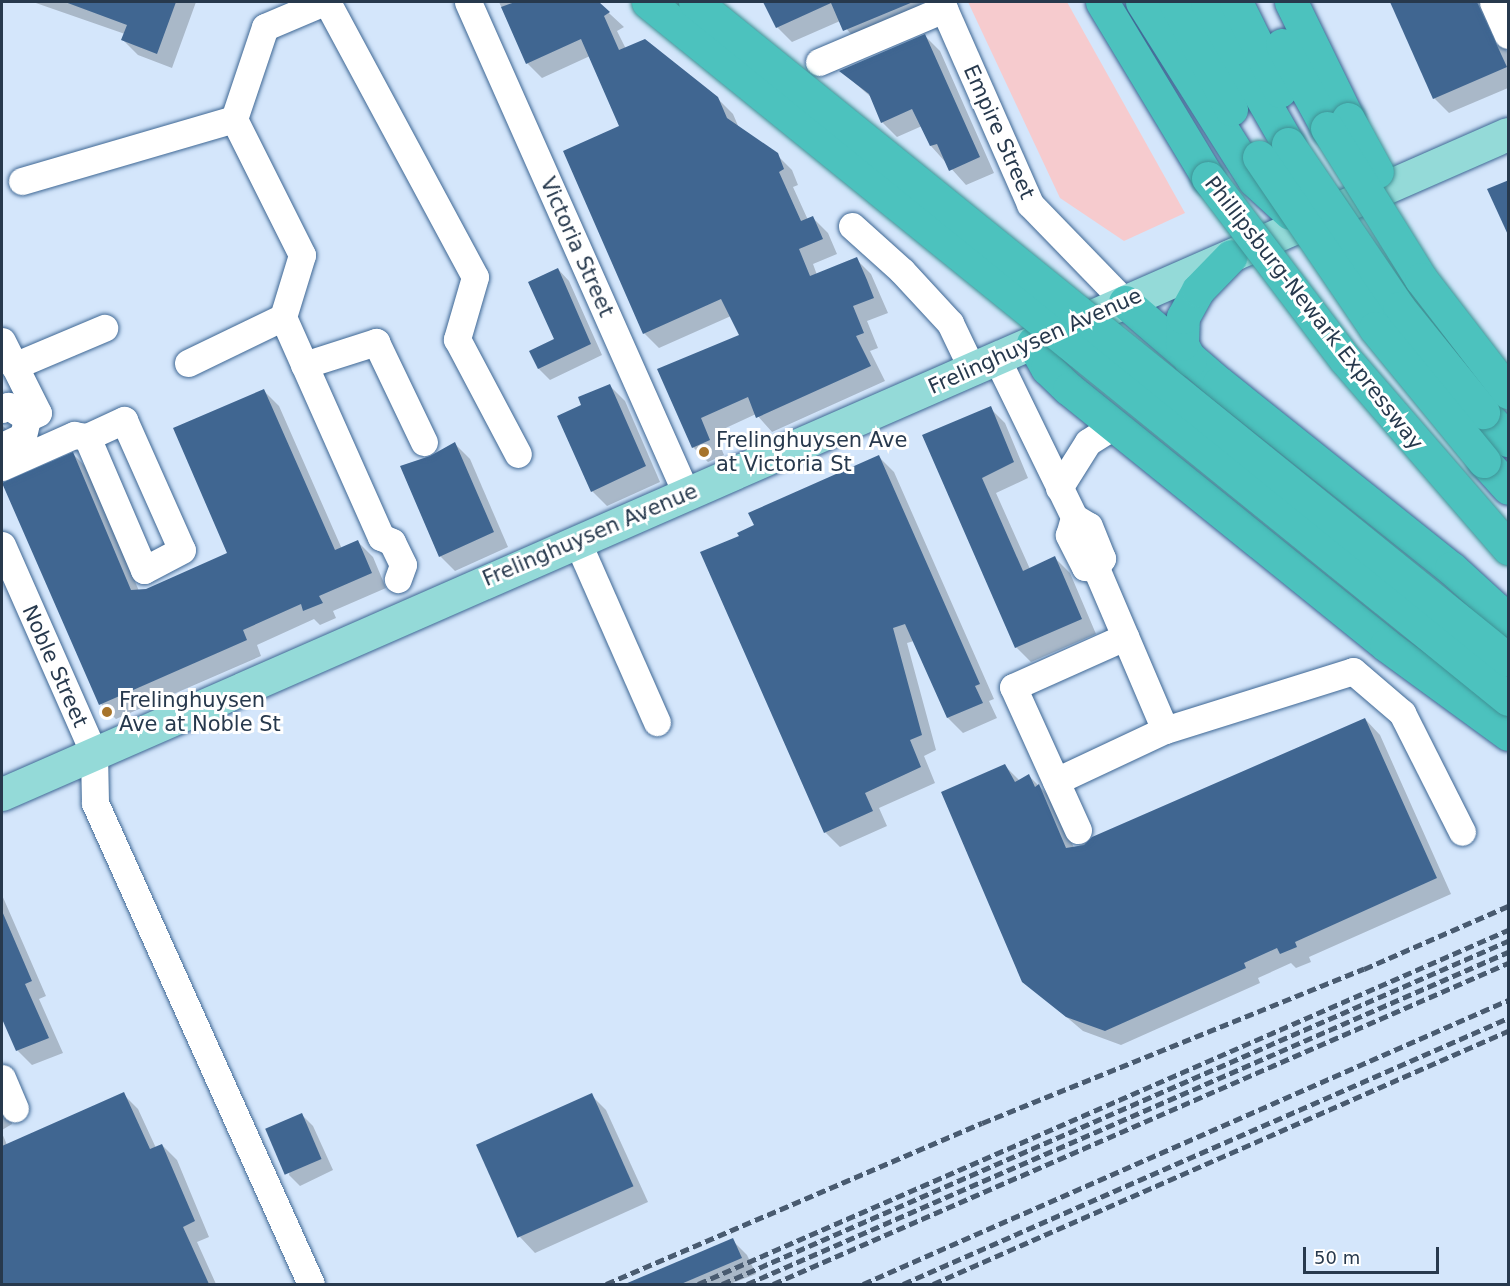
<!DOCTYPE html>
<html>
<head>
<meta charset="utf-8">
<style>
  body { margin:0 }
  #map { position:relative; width:1510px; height:1286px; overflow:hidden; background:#d4e6fb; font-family:"DejaVu Sans",sans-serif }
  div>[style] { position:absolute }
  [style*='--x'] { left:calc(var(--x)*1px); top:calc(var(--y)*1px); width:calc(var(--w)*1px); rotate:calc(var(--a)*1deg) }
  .green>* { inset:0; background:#f6cbce }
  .shadow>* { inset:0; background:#0003 }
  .building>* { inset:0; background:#406691; transform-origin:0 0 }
  .roads { filter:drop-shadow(0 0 2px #3e6794) drop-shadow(0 0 2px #3e6794) }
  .minor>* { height:27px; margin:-13.5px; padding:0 13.5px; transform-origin:13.5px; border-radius:13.5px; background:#fff }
  .major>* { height:33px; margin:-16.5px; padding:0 16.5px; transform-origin:16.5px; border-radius:16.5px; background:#94dad8 }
  .highway>* { height:33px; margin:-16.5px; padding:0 16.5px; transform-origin:16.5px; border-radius:16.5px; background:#4cc2be }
  .rail>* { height:4.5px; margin-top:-2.25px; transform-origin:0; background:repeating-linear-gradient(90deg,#495b70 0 9px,transparent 0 13.5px) }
  .bridges { filter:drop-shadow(0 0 2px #3f9296) drop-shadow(0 0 2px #3f9296) }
  .highway-bridge>* { height:33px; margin:-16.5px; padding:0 16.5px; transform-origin:16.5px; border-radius:16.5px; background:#4cc2be }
  .dots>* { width:16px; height:16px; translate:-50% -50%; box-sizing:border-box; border:3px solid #fff; border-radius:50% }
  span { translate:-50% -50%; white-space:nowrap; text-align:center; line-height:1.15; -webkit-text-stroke:6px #fff; paint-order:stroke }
  .street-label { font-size:21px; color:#27394d }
  .poi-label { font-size:21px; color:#27394d }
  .left { translate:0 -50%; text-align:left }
  .frame { position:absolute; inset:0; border:3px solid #27394d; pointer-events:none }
  .scale { position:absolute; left:1303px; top:1247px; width:136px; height:27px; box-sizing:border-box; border:3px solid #27394d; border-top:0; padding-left:8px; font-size:18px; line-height:21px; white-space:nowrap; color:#27394d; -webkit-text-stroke:4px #fff; paint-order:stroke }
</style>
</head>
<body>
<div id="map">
  <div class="green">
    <div style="clip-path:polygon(968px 2px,1067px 2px,1185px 213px,1124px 241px,1060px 198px)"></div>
  </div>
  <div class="shadow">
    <div style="clip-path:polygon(33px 2px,196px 2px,172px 68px,138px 55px,123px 40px,125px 34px)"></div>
    <div style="clip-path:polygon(499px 2px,597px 2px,624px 27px,617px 31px,626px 49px,717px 98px,733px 114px,739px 128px,777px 155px,792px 170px,798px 185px,793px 187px,808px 220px,813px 218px,828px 233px,837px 254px,813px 264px,817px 275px,856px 259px,871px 274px,888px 313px,867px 321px,878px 348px,870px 351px,885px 381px,772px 432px,756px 414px,715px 433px,724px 455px,708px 462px,693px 447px,659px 370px,741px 336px,731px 316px,659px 348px,644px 333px,621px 126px,590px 56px,542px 78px,527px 63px)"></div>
    <div style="clip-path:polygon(764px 2px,921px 2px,927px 17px,860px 45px,840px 21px,792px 42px,777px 27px)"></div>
    <div style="clip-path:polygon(1392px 2px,1486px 2px,1508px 54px,1508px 88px,1449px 113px,1434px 98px)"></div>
    <div style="clip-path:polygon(925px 36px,940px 51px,994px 173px,966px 185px,931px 146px,922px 126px,897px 137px,882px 122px,872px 98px,841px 71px)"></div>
    <div style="clip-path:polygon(558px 269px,569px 281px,602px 355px,550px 380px,539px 369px,531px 351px,556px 339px)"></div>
    <div style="clip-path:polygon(610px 386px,625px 401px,660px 482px,607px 506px,592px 491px,583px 406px)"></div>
    <div style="clip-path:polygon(264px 391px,279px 406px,342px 549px,358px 542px,373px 557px,386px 588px,333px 611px,336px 618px,320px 625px,314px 619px,257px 645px,261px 656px,116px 719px,101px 704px,73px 454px,88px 469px,139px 591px,147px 590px,228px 554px)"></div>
    <div style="clip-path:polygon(990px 408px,1005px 423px,1028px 478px,996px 493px,1030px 569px,1055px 558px,1070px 573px,1096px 634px,1031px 662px,1016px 647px,924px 436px)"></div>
    <div style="clip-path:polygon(2px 425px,13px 436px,2px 446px)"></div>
    <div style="clip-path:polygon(455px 444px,470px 459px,508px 547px,455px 571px,440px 556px,431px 458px)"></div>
    <div style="clip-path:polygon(879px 457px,894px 472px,994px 699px,989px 701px,997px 718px,963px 733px,948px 718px,914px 641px,907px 643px,936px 750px,924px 756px,935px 783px,879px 808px,887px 826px,840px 847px,825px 832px,741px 537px)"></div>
    <div style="clip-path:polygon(1365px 719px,1380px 735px,1451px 894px,1309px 957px,1311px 962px,1296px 968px,1291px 963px,1258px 978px,1260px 983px,1121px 1045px,1083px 1031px,1024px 981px,1005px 766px,1020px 781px,1029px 776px,1054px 801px,1074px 848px)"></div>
    <div style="clip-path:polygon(2px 895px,46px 996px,39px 999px,63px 1053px,32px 1065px,17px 1050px,2px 1015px)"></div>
    <div style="clip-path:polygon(2px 1093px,12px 1124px,2px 1130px)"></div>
    <div style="clip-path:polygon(123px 1094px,138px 1109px,156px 1148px,162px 1145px,177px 1160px,209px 1237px,197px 1242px,216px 1284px,2px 1284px,2px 1133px,7px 1145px)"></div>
    <div style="clip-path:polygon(591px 1095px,606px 1110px,648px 1202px,535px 1253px,520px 1237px)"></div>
    <div style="clip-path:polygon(302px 1115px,313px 1126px,333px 1170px,300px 1186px,289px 1175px)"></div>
    <div style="clip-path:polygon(732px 1240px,747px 1255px,756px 1274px,730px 1284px,629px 1284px)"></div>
  </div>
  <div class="building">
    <div style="clip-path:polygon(65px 2px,176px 2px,157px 54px,121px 40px,127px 25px)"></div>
    <div style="clip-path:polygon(515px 2px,599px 2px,610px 12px,604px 16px,619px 50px,645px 39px,718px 97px,727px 118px,778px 153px,784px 169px,779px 172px,801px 221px,813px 216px,823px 239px,799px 249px,810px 276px,857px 257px,867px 280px,874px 298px,853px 306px,864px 333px,856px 336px,871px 366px,756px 418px,748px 397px,701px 418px,710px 440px,692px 448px,657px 369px,739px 335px,721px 299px,643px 334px,563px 151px,619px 126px,581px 39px,526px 64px,501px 7px)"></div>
    <div style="clip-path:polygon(763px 2px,913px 2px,843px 31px,831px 3px,776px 28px)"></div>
    <div style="clip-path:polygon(1390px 2px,1477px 2px,1507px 67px,1433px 99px)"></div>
    <div style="clip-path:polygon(925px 34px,980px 157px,949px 171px,937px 144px,930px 146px,912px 109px,881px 123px,869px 94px,839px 71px)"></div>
    <div style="clip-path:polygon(1509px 180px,1509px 237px,1487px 189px)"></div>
    <div style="clip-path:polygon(558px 268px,591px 344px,538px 369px,529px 351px,554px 339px,528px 282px)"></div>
    <div style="clip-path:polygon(610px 384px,646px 466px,591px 492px,557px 416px,581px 405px,578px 397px)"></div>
    <div style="clip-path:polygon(264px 389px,335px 550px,358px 540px,372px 573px,319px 596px,323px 603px,303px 611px,301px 604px,243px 630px,247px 640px,99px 705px,2px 483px,73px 452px,131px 590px,146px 589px,227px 553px,173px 428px)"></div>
    <div style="clip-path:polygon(991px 406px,1014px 462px,982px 478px,1023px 571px,1055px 556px,1082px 619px,1015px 648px,922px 435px)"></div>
    <div style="clip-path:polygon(455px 442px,494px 532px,439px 557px,400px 466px,430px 456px)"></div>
    <div style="clip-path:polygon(879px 455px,980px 684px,975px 686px,983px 703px,947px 718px,905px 624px,893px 628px,922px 735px,910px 740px,921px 767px,865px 793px,873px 811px,824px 833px,700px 552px,739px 536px,737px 533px,754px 525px,748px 513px)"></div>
    <div style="clip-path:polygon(1365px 718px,1437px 878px,1295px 942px,1297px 947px,1280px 954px,1277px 948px,1244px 963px,1246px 968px,1105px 1031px,1066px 1017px,1022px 982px,941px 792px,1005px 764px,1015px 782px,1029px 774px,1035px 787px,1039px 784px,1066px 848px,1084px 845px,1092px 837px)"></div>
    <div style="clip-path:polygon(2px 911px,32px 981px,25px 984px,49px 1038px,16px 1051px,2px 1019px)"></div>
    <div style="clip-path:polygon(124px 1092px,150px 1149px,162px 1144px,195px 1221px,183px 1227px,209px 1284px,2px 1284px,2px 1146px)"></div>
    <div style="left:592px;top:1093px;width:102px;height:127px;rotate:66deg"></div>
    <div style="left:302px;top:1113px;width:50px;height:40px;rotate:67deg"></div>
    <div style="clip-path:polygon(733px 1238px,742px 1258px,681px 1284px,625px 1284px)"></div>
  </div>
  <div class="roads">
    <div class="minor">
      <div style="--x:327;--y:2;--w:312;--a:61.7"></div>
      <div style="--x:475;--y:277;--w:65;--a:106.2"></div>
      <div style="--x:457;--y:339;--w:130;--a:62.1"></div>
      <div style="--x:468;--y:2;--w:537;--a:66.06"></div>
      <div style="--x:941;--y:2;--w:221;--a:66.2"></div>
      <div style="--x:1030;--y:204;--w:136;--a:45.9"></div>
      <div style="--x:1493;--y:2;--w:36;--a:66"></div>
      <div style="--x:819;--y:62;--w:136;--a:-23"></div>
      <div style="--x:234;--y:119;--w:97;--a:-71.4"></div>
      <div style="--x:265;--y:27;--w:64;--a:-23"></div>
      <div style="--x:22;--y:181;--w:221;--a:-16.3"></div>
      <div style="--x:234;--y:119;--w:152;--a:63.4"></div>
      <div style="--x:302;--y:255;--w:65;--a:107"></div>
      <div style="--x:852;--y:226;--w:67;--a:42"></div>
      <div style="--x:902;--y:271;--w:71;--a:47.3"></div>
      <div style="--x:950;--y:323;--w:51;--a:64.4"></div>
      <div style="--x:2;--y:341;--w:80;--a:63.4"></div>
      <div style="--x:38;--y:413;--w:12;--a:156"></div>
      <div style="--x:997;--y:359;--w:176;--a:64"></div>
      <div style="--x:1074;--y:517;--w:17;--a:31"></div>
      <div style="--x:1089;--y:526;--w:35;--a:68"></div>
      <div style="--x:1102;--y:558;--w:12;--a:121"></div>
      <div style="--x:1096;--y:568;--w:11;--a:-175"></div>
      <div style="--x:1085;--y:567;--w:36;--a:-117"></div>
      <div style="--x:1069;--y:535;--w:19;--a:-74"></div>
      <div style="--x:188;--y:363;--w:106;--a:-25.8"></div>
      <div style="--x:283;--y:317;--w:241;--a:66"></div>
      <div style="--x:381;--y:537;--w:12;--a:24"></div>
      <div style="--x:392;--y:542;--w:25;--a:64"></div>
      <div style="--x:403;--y:565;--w:15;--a:110"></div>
      <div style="--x:304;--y:365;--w:76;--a:-17.7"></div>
      <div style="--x:376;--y:342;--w:111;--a:64.4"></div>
      <div style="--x:14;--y:366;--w:98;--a:-22.9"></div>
      <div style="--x:2;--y:409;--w:7;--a:-27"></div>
      <div style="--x:8;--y:406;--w:22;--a:32"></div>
      <div style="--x:2;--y:446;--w:23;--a:-25"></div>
      <div style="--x:23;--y:436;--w:18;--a:-77"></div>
      <div style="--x:2;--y:467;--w:79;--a:-24"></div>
      <div style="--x:74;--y:435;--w:13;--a:9"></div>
      <div style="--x:87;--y:437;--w:41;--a:-24.7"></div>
      <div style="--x:124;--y:420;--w:142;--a:66"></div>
      <div style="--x:182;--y:550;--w:43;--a:152.2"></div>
      <div style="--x:144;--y:570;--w:145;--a:-113.2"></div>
      <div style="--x:1059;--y:488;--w:54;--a:-57.8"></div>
      <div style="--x:1088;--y:442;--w:31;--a:-32"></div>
      <div style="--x:577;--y:541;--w:198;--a:66.2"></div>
      <div style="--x:2;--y:545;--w:228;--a:66.2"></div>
      <div style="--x:94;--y:754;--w:49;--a:88.8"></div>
      <div style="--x:95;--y:803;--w:527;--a:65.82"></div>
      <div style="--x:1165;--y:730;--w:197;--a:-17.4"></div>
      <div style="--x:1353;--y:671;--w:65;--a:40.6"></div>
      <div style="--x:1402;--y:713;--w:133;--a:63.2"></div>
      <div style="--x:1056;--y:781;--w:120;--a:-25.1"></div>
      <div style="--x:1165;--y:730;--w:176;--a:-113.1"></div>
      <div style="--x:1078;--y:830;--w:157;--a:-114.4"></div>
      <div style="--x:1013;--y:687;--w:123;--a:-24.1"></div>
      <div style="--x:2;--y:1078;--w:33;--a:67"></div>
    </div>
    <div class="major">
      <div style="--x:2;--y:794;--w:1644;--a:-23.67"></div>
    </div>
    <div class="highway">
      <div style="--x:1102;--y:2;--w:205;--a:58.9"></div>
      <div style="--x:1142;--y:2;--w:210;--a:57.8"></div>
      <div style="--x:1254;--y:180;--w:49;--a:42.5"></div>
      <div style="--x:1175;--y:2;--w:121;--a:62.4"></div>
      <div style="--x:1207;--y:2;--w:163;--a:60.3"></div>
      <div style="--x:1236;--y:2;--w:99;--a:63.7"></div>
      <div style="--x:1291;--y:2;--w:130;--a:64"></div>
      <div style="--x:1282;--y:45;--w:94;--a:61.5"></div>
      <div style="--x:1125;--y:302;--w:124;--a:40.8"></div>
      <div style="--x:1219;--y:383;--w:297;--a:38.6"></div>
      <div style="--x:1451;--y:568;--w:77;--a:42.4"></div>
      <div style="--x:1033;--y:343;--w:29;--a:61"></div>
      <div style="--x:1047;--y:368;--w:30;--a:44"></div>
      <div style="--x:1069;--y:389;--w:407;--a:38.9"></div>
      <div style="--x:1386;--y:645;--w:151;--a:36.1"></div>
      <div style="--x:1190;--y:360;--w:18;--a:-117"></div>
      <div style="--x:1182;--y:344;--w:27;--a:-88"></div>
      <div style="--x:1183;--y:317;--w:31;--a:-61"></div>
      <div style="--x:1198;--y:290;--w:47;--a:-45.9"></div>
      <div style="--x:1483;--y:412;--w:38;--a:48"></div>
      <div style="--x:1484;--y:461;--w:36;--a:48"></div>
    </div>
  </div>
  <div class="rail">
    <div style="--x:606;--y:1284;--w:409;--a:-23.2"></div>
    <div style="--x:982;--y:1123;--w:412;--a:-22"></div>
    <div style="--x:1364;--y:969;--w:157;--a:-23.6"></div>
    <div style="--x:698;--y:1284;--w:884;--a:-23.61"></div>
    <div style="--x:722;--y:1284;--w:858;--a:-23.58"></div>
    <div style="--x:747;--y:1284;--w:830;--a:-23.57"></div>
    <div style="--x:773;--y:1284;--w:802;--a:-23.59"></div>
    <div style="--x:863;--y:1284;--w:705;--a:-23.76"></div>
    <div style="--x:903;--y:1284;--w:661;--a:-23.73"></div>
    <div style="--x:933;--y:1284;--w:628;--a:-23.75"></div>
  </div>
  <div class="bridges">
    <div class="highway-bridge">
      <div style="--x:648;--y:2;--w:1107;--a:39.02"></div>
      <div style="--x:695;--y:2;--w:1046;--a:38.98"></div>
      <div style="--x:1348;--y:119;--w:60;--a:61.3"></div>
      <div style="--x:1327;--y:128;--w:178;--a:58.1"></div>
      <div style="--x:1421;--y:279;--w:143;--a:52.4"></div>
      <div style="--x:1288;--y:144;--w:198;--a:55.9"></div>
      <div style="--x:1399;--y:308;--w:134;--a:51.1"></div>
      <div style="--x:1259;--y:157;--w:207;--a:55.8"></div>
      <div style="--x:1375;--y:328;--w:172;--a:50.7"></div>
      <div style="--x:1208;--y:178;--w:227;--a:52.9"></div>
      <div style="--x:1345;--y:359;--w:250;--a:49.2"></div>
    </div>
  </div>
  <div class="dots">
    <div style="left:704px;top:452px;background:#a7742b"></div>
    <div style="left:107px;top:712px;background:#a7742b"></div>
  </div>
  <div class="street-label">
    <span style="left:999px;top:132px;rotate:66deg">Empire Street</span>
    <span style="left:577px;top:247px;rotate:66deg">Victoria Street</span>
    <span style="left:1314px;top:313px;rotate:52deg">Phillipsburg-Newark Expressway</span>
    <span style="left:1035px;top:341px;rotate:-24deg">Frelinghuysen Avenue</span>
    <span style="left:590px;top:535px;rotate:-23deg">Frelinghuysen Avenue</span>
    <span style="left:55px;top:666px;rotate:66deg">Noble Street</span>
  </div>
  <div class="poi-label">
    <span class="left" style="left:716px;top:452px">Frelinghuysen Ave<br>at Victoria St</span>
    <span class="left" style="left:119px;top:712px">Frelinghuysen<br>Ave at Noble St</span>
  </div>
  <div class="frame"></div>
  <div class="scale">50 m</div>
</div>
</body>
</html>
